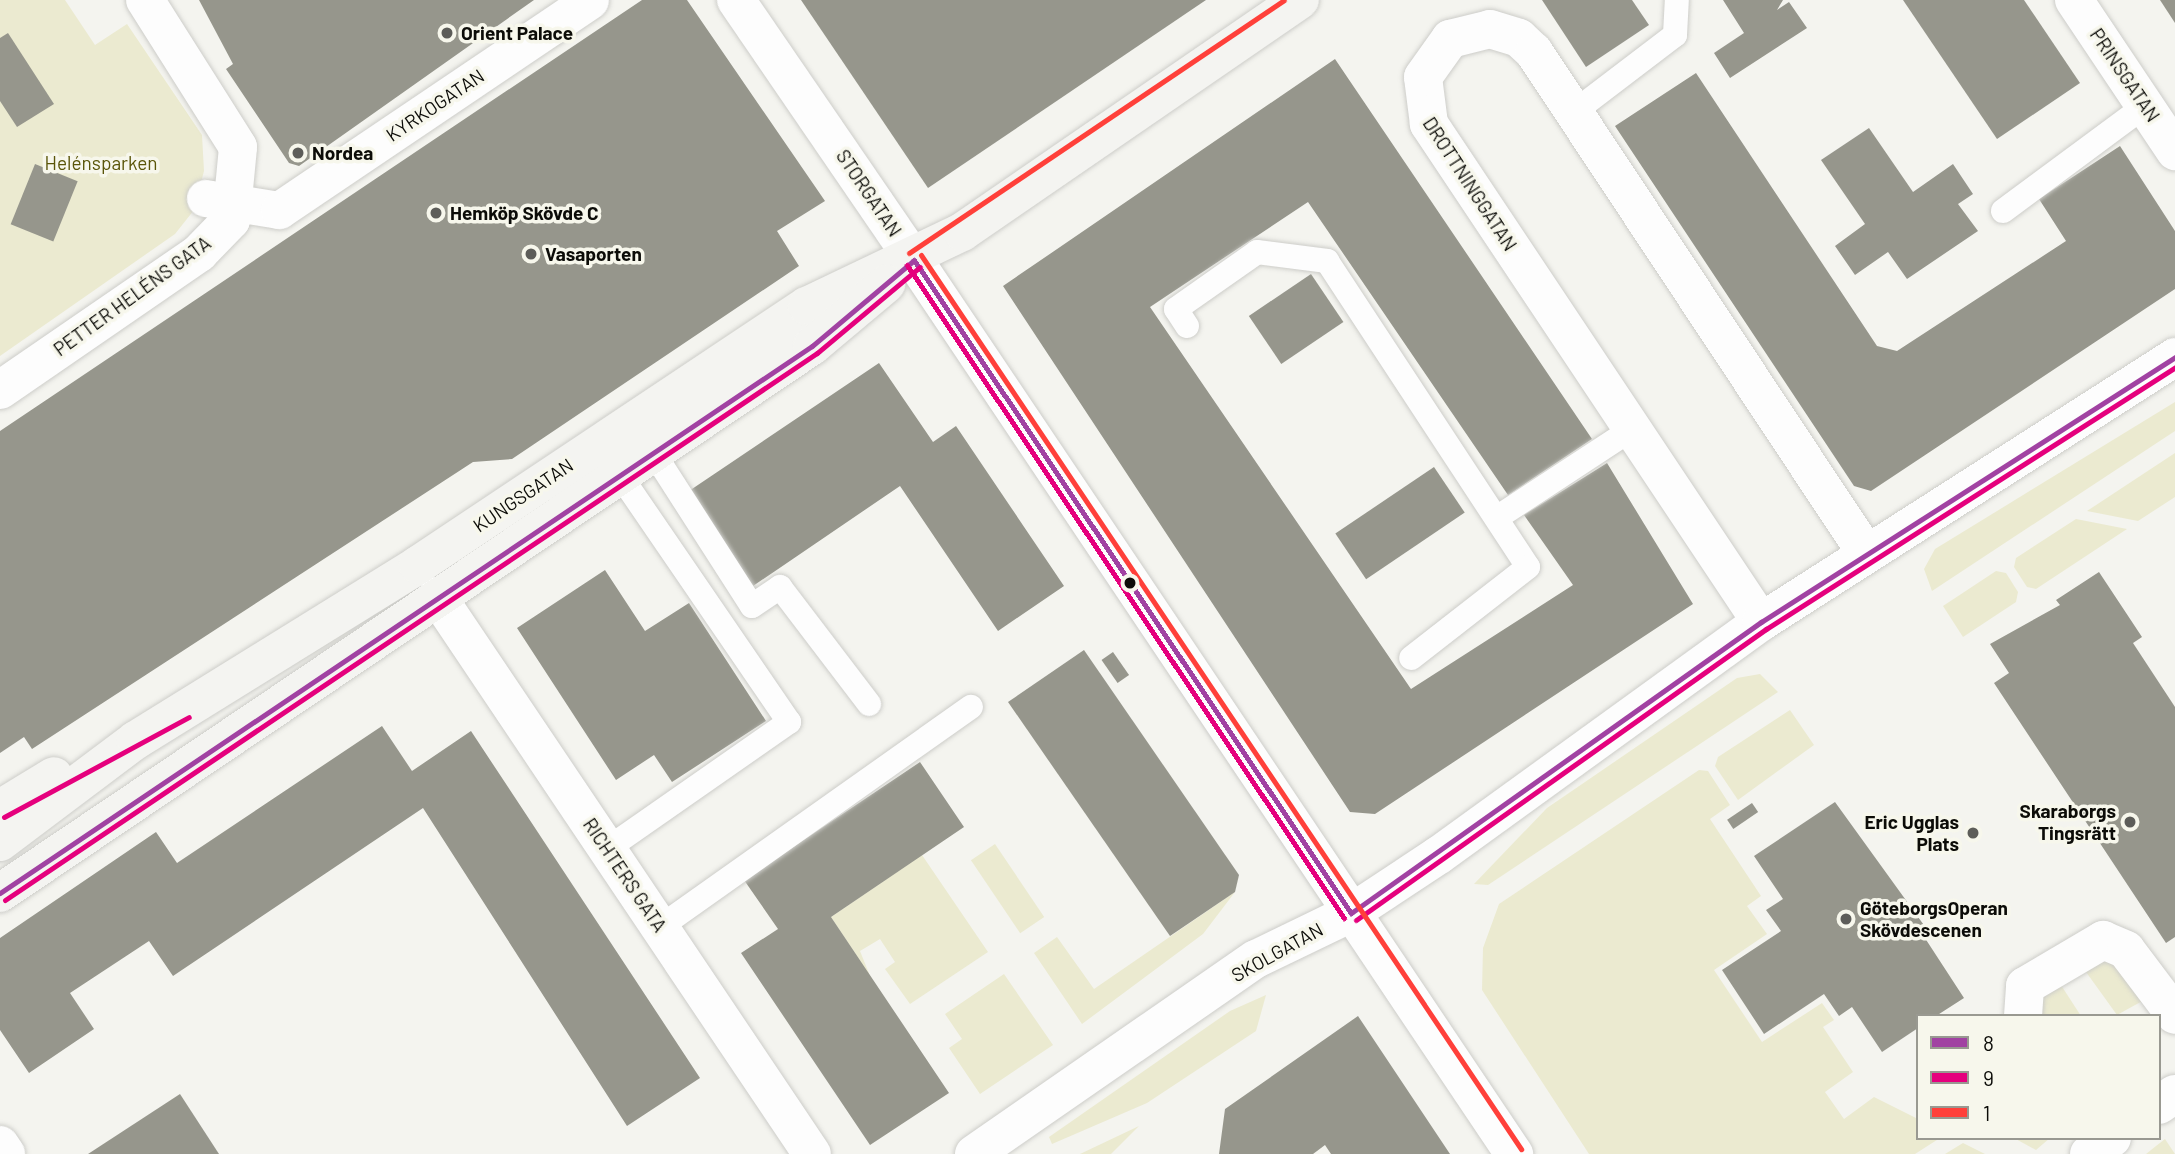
<!DOCTYPE html>
<html>
<head>
<meta charset="utf-8">
<style>
  body { margin:0 }
  #map { position:relative; width:2175px; height:1154px; overflow:hidden; background:#f4f4ef; font-family:Barlow,sans-serif }
  div>[style] { position:absolute }
  [style*='--x'] { left:calc(var(--x)*1px); top:calc(var(--y)*1px); width:calc(var(--w)*1px); rotate:calc(var(--a)*1deg) }
  .green>* { inset:0; background:#ebead0; transform-origin:0 0 }
  .building>* { inset:0; background:#96968c; transform-origin:0 0 }
  .roads { filter:drop-shadow(0 0 2px #cdcdc9) drop-shadow(0 0 2px #cdcdc9) }
  .service>* { height:24px; margin:-12px; padding:0 12px; transform-origin:12px; border-radius:12px; background:#fdfdfd }
  .pedestrian>* { height:37px; margin:-18.5px; padding:0 18.5px; transform-origin:18.5px; border-radius:18.5px; background:#fdfdfd }
  .minor>* { height:38px; margin:-19px; padding:0 19px; transform-origin:19px; border-radius:19px; background:#fdfdfd }
  .tertiary>* { height:38px; margin:-19px; padding:0 19px; transform-origin:19px; border-radius:19px; background:#fdfdfd }
  .secondary>* { height:38px; margin:-19px; padding:0 19px; transform-origin:19px; border-radius:19px; background:#f4f4f1 }
  .bus-1>* { height:5px; margin:-2.5px; padding:0 2.5px; transform-origin:2.5px; border-radius:2.5px; background:#a142a2 }
  .bus-2>* { height:5px; margin:-2.5px; padding:0 2.5px; transform-origin:2.5px; border-radius:2.5px; background:#e5007d }
  .bus-3>* { height:5px; margin:-2.5px; padding:0 2.5px; transform-origin:2.5px; border-radius:2.5px; background:#ff403a }
  .dots>* { width:19px; height:19px; translate:-50% -50%; box-sizing:border-box; border:4px solid #f7f7ec; border-radius:50% }
  span { translate:-50% -50%; white-space:nowrap; text-align:center; line-height:1.15; -webkit-text-stroke:7px #f7f7ec; paint-order:stroke }
  .poi-label { font-size:19px; color:#0c0c08; font-weight:700 }
  .left { translate:0 -50%; text-align:left }
  .right { translate:-100% -50%; text-align:right }
  .street-label { font-size:19px; color:#0c0c08 }
  .park-label { font-size:19px; color:#5a5509 }
  .legend { position:absolute; left:1916px; top:1014px; width:245px; height:126px; box-sizing:border-box; background:#f7f7ec; border:2px solid #999991; margin:0; padding:9px 12px; list-style:none; font-size:21px; color:#0c0c08 }
  .legend li { display:flex; align-items:center; gap:14px; height:35px }
  .legend b { width:35px; border:2px solid #999991 }
</style>
</head>
<body>
<div id="map">
  <div class="green">
    <div style="clip-path:polygon(0 0,65px 0,95px 45px,127px 24px,202px 135px,204px 171px,194px 210px,175px 234px,0 356px)"></div>
    <div style="clip-path:polygon(2175px 402px,2175px 431px,1932px 591px,1924px 569px,1935px 549px)"></div>
    <div style="clip-path:polygon(2175px 453px,2175px 497px,2138px 521px,2087px 511px)"></div>
    <div style="clip-path:polygon(2076px 519px,2127px 529px,2036px 589px,2027px 587px,2014px 567px,2016px 558px)"></div>
    <div style="clip-path:polygon(1996px 571px,2006px 573px,2018px 592px,2016px 602px,1963px 637px,1943px 606px)"></div>
    <div style="clip-path:polygon(1760px 674px,1778px 692px,1488px 885px,1474px 884px,1547px 808px,1737px 678px)"></div>
    <div style="clip-path:polygon(1790px 710px,1814px 745px,1738px 800px,1715px 766px,1718px 757px)"></div>
    <div style="clip-path:polygon(1699px 770px,1708px 771px,1730px 805px,1710px 819px,1761px 896px,1747px 906px,1767px 934px,1714px 970px,1762px 1042px,1822px 1003px,1834px 1020px,1823px 1027px,1853px 1072px,1825px 1092px,1844px 1119px,1874px 1097px,1918px 1119px,1918px 1138px,1940px 1138px,1915px 1154px,1589px 1154px,1482px 990px,1483px 948px,1499px 904px)"></div>
    <div style="left:995px;top:844px;width:88px;height:29px;rotate:56deg"></div>
    <div style="clip-path:polygon(922px 855px,988px 952px,910px 1004px,885px 969px,895px 962px,880px 939px,860px 951px,870px 976px,831px 917px)"></div>
    <div style="clip-path:polygon(1235px 892px,1203px 934px,1082px 1024px,1034px 953px,1057px 937px,1094px 989px)"></div>
    <div style="clip-path:polygon(2111px 959px,2146px 999px,2117px 1015px,2081px 965px)"></div>
    <div style="clip-path:polygon(1004px 974px,1053px 1045px,980px 1094px,949px 1048px,962px 1039px,945px 1014px)"></div>
    <div style="clip-path:polygon(2059px 982px,2081px 1016px,2037px 1016px,2038px 1000px)"></div>
    <div style="clip-path:polygon(1266px 995px,1256px 1031px,1147px 1103px,1052px 1144px,1049px 1137px,1230px 1011px)"></div>
    <div style="clip-path:polygon(1139px 1126px,1111px 1154px,1080px 1154px)"></div>
    <div style="clip-path:polygon(2014px 1138px,2050px 1138px,2036px 1150px)"></div>
    <div style="clip-path:polygon(2165px 1139px,2175px 1154px,2146px 1154px,2156px 1146px)"></div>
    <div style="clip-path:polygon(1963px 1143px,1985px 1154px,1945px 1154px)"></div>
  </div>
  <div class="building">
    <div style="clip-path:polygon(199px 0,534px 0,299px 166px,289px 163px,226px 69px,233px 64px)"></div>
    <div style="clip-path:polygon(642px 0,687px 0,825px 201px,777px 231px,799px 266px,512px 459px,473px 462px,32px 749px,24px 737px,0 753px,0 431px)"></div>
    <div style="clip-path:polygon(801px 0,1206px 0,928px 188px)"></div>
    <div style="clip-path:polygon(1542px 0,1632px 0,1649px 25px,1586px 67px)"></div>
    <div style="clip-path:polygon(1723px 0,1783px 0,1777px 10px,1789px 2px,1807px 28px,1730px 78px,1714px 53px,1744px 33px)"></div>
    <div style="clip-path:polygon(1903px 0,2024px 0,2080px 83px,1997px 139px)"></div>
    <div style="clip-path:polygon(2160px 0,2175px 0,2175px 23px)"></div>
    <div style="clip-path:polygon(8px 33px,54px 104px,17px 127px,0 101px,0 38px)"></div>
    <div style="clip-path:polygon(1335px 59px,1592px 439px,1508px 495px,1308px 202px,1150px 307px,1411px 689px,1573px 585px,1524px 515px,1607px 463px,1693px 604px,1375px 814px,1350px 812px,1003px 286px)"></div>
    <div style="clip-path:polygon(1696px 73px,1877px 346px,1897px 351px,2066px 241px,2039px 199px,2120px 146px,2175px 231px,2175px 289px,1871px 491px,1854px 486px,1615px 126px)"></div>
    <div style="clip-path:polygon(1869px 128px,1913px 192px,1953px 164px,1973px 194px,1958px 204px,1978px 231px,1907px 279px,1888px 252px,1855px 275px,1835px 246px,1865px 224px,1821px 160px)"></div>
    <div style="left:35px;top:164px;width:46px;height:65px;rotate:22deg"></div>
    <div style="left:1311px;top:274px;width:58px;height:75px;rotate:56deg"></div>
    <div style="clip-path:polygon(879px 363px,933px 442px,956px 426px,1064px 586px,998px 631px,900px 486px,753px 586px,689px 491px)"></div>
    <div style="left:1434px;top:467px;width:55px;height:119px;rotate:56deg"></div>
    <div style="clip-path:polygon(605px 570px,645px 631px,689px 603px,766px 721px,672px 782px,654px 755px,616px 780px,517px 628px)"></div>
    <div style="clip-path:polygon(2099px 572px,2142px 637px,2133px 643px,2175px 707px,2175px 937px,2166px 943px,1994px 683px,2009px 673px,1990px 644px,2060px 605px,2056px 600px)"></div>
    <div style="clip-path:polygon(1084px 650px,1239px 875px,1235px 892px,1170px 936px,1008px 702px)"></div>
    <div style="left:1113px;top:652px;width:28px;height:14px;rotate:55deg"></div>
    <div style="clip-path:polygon(382px 726px,412px 771px,471px 731px,700px 1078px,627px 1126px,423px 808px,173px 976px,149px 941px,70px 993px,94px 1029px,29px 1073px,0 1030px,0 938px,156px 832px,177px 863px)"></div>
    <div style="clip-path:polygon(920px 762px,964px 827px,831px 917px,949px 1093px,870px 1145px,741px 953px,778px 929px,744px 880px)"></div>
    <div style="clip-path:polygon(1835px 802px,1926px 928px,1921px 932px,1964px 998px,1936px 1016px,1918px 1016px,1918px 1028px,1882px 1052px,1852px 1007px,1839px 1016px,1824px 994px,1764px 1034px,1722px 970px,1781px 931px,1766px 910px,1783px 899px,1754px 856px)"></div>
    <div style="left:1752px;top:803px;width:11px;height:30px;rotate:56deg"></div>
    <div style="clip-path:polygon(1358px 1016px,1450px 1154px,1331px 1154px,1325px 1145px,1313px 1154px,1219px 1154px,1225px 1109px)"></div>
    <div style="clip-path:polygon(180px 1094px,219px 1154px,88px 1154px)"></div>
  </div>
  <div class="roads">
    <div class="service">
      <div style="--x:1574;--y:112;--w:127;--a:-37.3"></div>
      <div style="--x:1675;--y:35;--w:35;--a:-87"></div>
      <div style="--x:2003;--y:211;--w:177;--a:-36.5"></div>
      <div style="--x:1187;--y:326;--w:20;--a:-123"></div>
      <div style="--x:1176;--y:309;--w:99;--a:-35.1"></div>
      <div style="--x:1257;--y:252;--w:71;--a:7.3"></div>
      <div style="--x:1327;--y:261;--w:366;--a:56.7"></div>
      <div style="--x:1528;--y:567;--w:148;--a:142.1"></div>
      <div style="--x:653;--y:452;--w:183;--a:57.3"></div>
      <div style="--x:752;--y:606;--w:34;--a:-34"></div>
      <div style="--x:780;--y:587;--w:147;--a:52.7"></div>
      <div style="--x:1498;--y:517;--w:160;--a:-33.3"></div>
      <div style="--x:607;--y:849;--w:222;--a:-34.9"></div>
      <div style="--x:789;--y:722;--w:301;--a:-124.4"></div>
      <div style="--x:660;--y:927;--w:381;--a:-35.3"></div>
    </div>
    <div class="pedestrian">
      <div style="--x:205;--y:198;--w:75;--a:9.2"></div>
      <div style="--x:279;--y:210;--w:375;--a:-34"></div>
    </div>
    <div class="minor">
      <div style="--x:736;--y:0;--w:315;--a:55.6"></div>
      <div style="--x:2074;--y:0;--w:182;--a:56.2"></div>
      <div style="--x:0;--y:390;--w:242;--a:-34.5"></div>
      <div style="--x:199;--y:253;--w:46;--a:-45.9"></div>
      <div style="--x:231;--y:220;--w:73;--a:-84.5"></div>
      <div style="--x:238;--y:147;--w:174;--a:-122.3"></div>
      <div style="--x:437;--y:596;--w:672;--a:56.1"></div>
      <div style="--x:1761;--y:622;--w:599;--a:-123.69"></div>
      <div style="--x:1429;--y:124;--w:47;--a:-97.3"></div>
      <div style="--x:1423;--y:77;--w:47;--a:-54.6"></div>
      <div style="--x:1450;--y:39;--w:41;--a:-14"></div>
      <div style="--x:1490;--y:29;--w:30;--a:17"></div>
      <div style="--x:1519;--y:38;--w:21;--a:43"></div>
      <div style="--x:1534;--y:52;--w:601;--a:56.47"></div>
      <div style="--x:2023;--y:1016;--w:30;--a:-86"></div>
      <div style="--x:2025;--y:986;--w:91;--a:-30.5"></div>
      <div style="--x:2103;--y:940;--w:25;--a:23"></div>
      <div style="--x:2126;--y:950;--w:81;--a:53"></div>
      <div style="--x:2159;--y:1105;--w:19;--a:-35"></div>
      <div style="--x:2089;--y:1154;--w:28;--a:-35"></div>
    </div>
    <div class="tertiary">
      <div style="--x:914;--y:260;--w:1077;--a:56.13"></div>
      <div style="--x:0;--y:1145;--w:11;--a:56"></div>
      <div style="--x:974;--y:1154;--w:343;--a:-34.7"></div>
      <div style="--x:1256;--y:959;--w:106;--a:-25.8"></div>
      <div style="--x:1351;--y:913;--w:105;--a:-33.4"></div>
      <div style="--x:1439;--y:855;--w:397;--a:-35.9"></div>
      <div style="--x:1761;--y:622;--w:492;--a:-32.6"></div>
    </div>
    <div class="secondary">
      <div style="--x:0;--y:809;--w:63;--a:-31.4"></div>
      <div style="--x:0;--y:842;--w:170;--a:-36.9"></div>
      <div style="--x:136;--y:740;--w:332;--a:-31.8"></div>
      <div style="--x:418;--y:565;--w:467;--a:-33.7"></div>
      <div style="--x:807;--y:306;--w:172;--a:-25.5"></div>
      <div style="--x:962;--y:232;--w:410;--a:-34.5"></div>
      <div style="--x:0;--y:893;--w:979;--a:-33.97"></div>
      <div style="--x:812;--y:346;--w:97;--a:-40"></div>
    </div>
  </div>
  <div class="bus-1">
    <div style="--x:914;--y:260;--w:786;--a:56.21"></div>
    <div style="--x:0;--y:893;--w:979;--a:-33.97"></div>
    <div style="--x:812;--y:346;--w:133;--a:-40.1"></div>
    <div style="--x:1351;--y:913;--w:503;--a:-35.37"></div>
    <div style="--x:1761;--y:622;--w:492;--a:-32.6"></div>
  </div>
  <div class="bus-2">
    <div style="--x:907;--y:265;--w:786;--a:56.21"></div>
    <div style="--x:4;--y:817;--w:210;--a:-28.4"></div>
    <div style="--x:5;--y:900;--w:979;--a:-33.97"></div>
    <div style="--x:817;--y:353;--w:134;--a:-39.9"></div>
    <div style="--x:1356;--y:920;--w:503;--a:-35.37"></div>
    <div style="--x:1766;--y:629;--w:486;--a:-32.6"></div>
  </div>
  <div class="bus-3">
    <div style="--x:909;--y:253;--w:452;--a:-34"></div>
    <div style="--x:921;--y:255;--w:1077;--a:56.13"></div>
  </div>
  <div class="dots">
    <div style="left:447px;top:33px;background:#5d5d59"></div>
    <div style="left:298px;top:153px;background:#5d5d59"></div>
    <div style="left:436px;top:213px;background:#5d5d59"></div>
    <div style="left:531px;top:254px;background:#5d5d59"></div>
    <div style="left:1130px;top:583px;background:#0c0c08"></div>
    <div style="left:2130px;top:822px;background:#5d5d59"></div>
    <div style="left:1973px;top:833px;background:#5d5d59"></div>
    <div style="left:1846px;top:919px;background:#5d5d59"></div>
  </div>
  <div class="poi-label">
    <span class="left" style="left:461px;top:33px">Orient Palace</span>
    <span class="left" style="left:312px;top:153px">Nordea</span>
    <span class="left" style="left:450px;top:213px">Hemköp Skövde C</span>
    <span class="left" style="left:545px;top:254px">Vasaporten</span>
    <span class="right" style="left:2116px;top:822px">Skaraborgs<br>Tingsrätt</span>
    <span class="right" style="left:1959px;top:833px">Eric Ugglas<br>Plats</span>
    <span class="left" style="left:1860px;top:919px">GöteborgsOperan<br>Skövdescenen</span>
  </div>
  <div class="street-label">
    <span style="left:2125px;top:75px;rotate:56deg">PRINSGATAN</span>
    <span style="left:435px;top:105px;rotate:-34deg">KYRKOGATAN</span>
    <span style="left:1470px;top:184px;rotate:57deg">DROTTNINGGATAN</span>
    <span style="left:869px;top:193px;rotate:56deg">STORGATAN</span>
    <span style="left:132px;top:296px;rotate:-36deg">PETTER HELÉNS GATA</span>
    <span style="left:523px;top:495px;rotate:-34deg">KUNGSGATAN</span>
    <span style="left:625px;top:875px;rotate:56deg">RICHTERS GATA</span>
    <span style="left:1277px;top:952px;rotate:-29deg">SKOLGATAN</span>
  </div>
  <div class="park-label">
    <span style="left:101px;top:163px">Helénsparken</span>
  </div>
  <ul class="legend">
  <li><b style="height:9px;background:#a142a2"></b>8</li>
  <li><b style="height:9px;background:#e5007d"></b>9</li>
  <li><b style="height:9px;background:#ff403a"></b>1</li>
  </ul>
</div>
</body>
</html>
